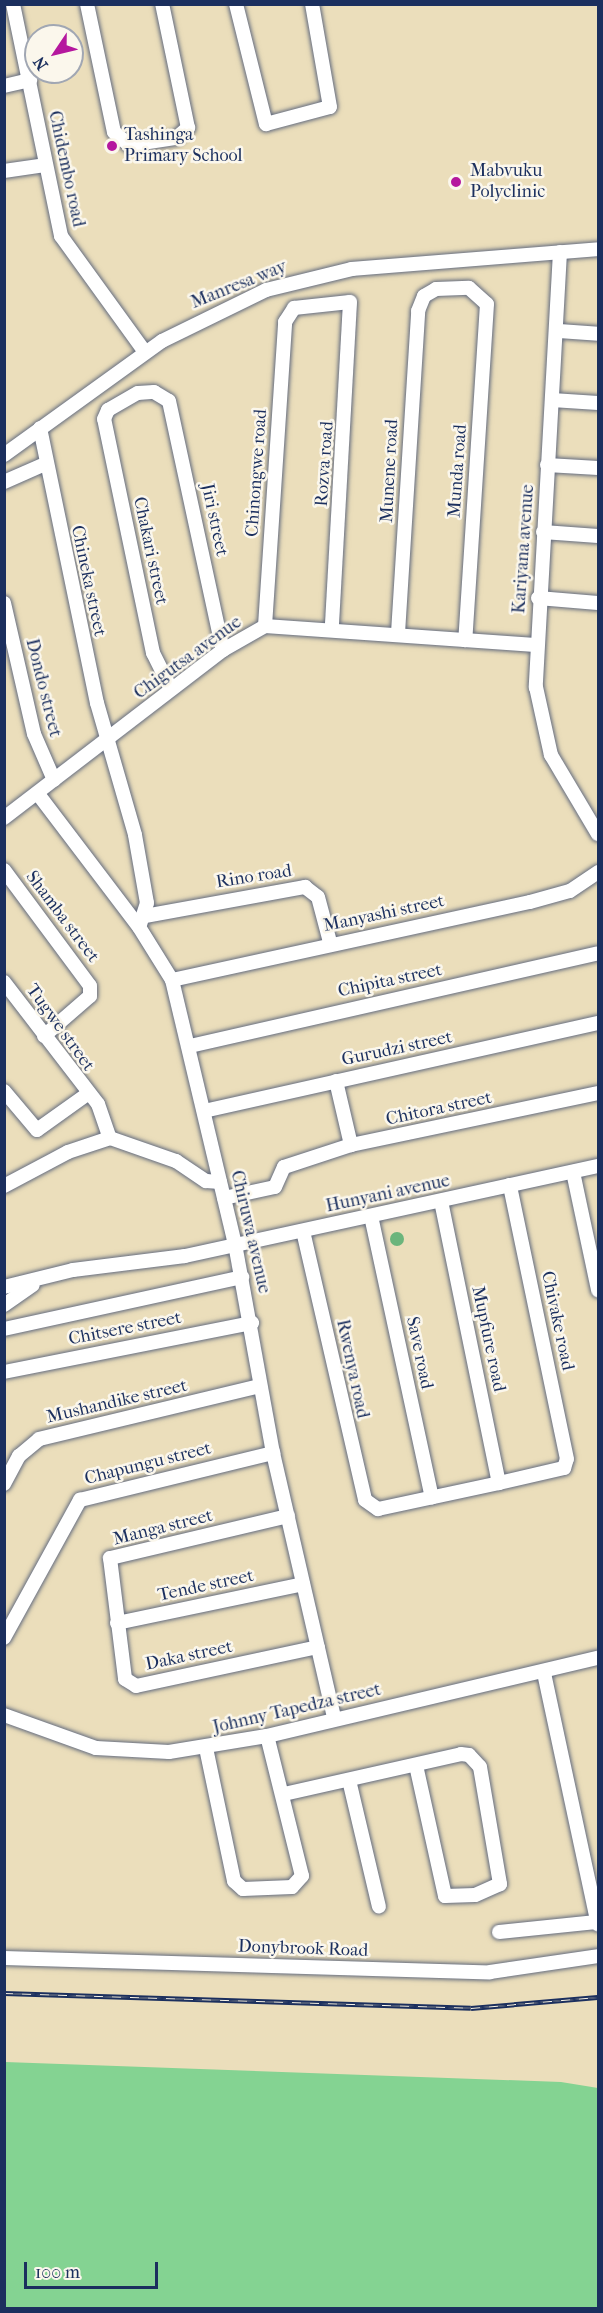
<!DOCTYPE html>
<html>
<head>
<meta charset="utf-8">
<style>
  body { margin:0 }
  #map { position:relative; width:603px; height:2313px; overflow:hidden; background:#ebdebb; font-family:"IM FELL French Canon",serif }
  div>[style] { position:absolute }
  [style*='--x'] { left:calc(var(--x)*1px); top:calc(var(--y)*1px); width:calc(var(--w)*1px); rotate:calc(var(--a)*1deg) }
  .green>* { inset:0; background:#84d392 }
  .forest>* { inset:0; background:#6bb57c }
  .round { border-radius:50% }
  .roads { filter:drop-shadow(0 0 2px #646c7f) drop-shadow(0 0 2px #646c7f) }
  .minor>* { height:14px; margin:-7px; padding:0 7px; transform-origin:7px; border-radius:7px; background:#fff }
  .rail>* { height:5px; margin-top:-2.5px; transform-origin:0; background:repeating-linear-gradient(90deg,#fbf7ec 0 9px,#1b2f5e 0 18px); box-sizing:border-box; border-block:2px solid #1b2f5e }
  .dots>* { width:16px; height:16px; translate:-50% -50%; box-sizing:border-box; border:3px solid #fbf7ec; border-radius:50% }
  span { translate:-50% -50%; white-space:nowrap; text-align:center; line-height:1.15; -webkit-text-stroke:5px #fbf7ec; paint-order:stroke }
  .poi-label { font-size:18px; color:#1b2f5e }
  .left { translate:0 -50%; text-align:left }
  .street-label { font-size:18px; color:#1b2f5e }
  .frame { position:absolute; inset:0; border:6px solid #1b2f5e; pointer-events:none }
  .north { position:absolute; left:24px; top:24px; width:60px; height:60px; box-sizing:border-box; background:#fbf7ec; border:2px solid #a1a7b3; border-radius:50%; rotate:235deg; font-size:16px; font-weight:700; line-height:24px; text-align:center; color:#1b2f5e }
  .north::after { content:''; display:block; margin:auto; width:21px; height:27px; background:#b5179e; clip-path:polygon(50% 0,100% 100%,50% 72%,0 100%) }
  .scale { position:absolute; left:24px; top:2262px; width:134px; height:27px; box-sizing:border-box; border:3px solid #1b2f5e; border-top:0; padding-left:8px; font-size:18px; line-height:21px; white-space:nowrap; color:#1b2f5e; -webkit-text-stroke:4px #fbf7ec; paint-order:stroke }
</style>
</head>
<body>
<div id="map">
  <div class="green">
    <div style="clip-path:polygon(5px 2062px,561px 2082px,598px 2088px,598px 2308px,5px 2308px)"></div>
  </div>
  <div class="forest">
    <div class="round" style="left:390px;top:1232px;width:14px;height:14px"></div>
  </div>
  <div class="roads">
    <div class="minor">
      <div style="--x:13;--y:4;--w:237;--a:78.3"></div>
      <div style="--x:61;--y:236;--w:143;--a:54.1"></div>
      <div style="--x:87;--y:4;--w:131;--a:78.1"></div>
      <div style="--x:114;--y:132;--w:20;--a:41"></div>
      <div style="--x:129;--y:145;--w:48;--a:-8.5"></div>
      <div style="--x:176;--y:138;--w:16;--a:-40"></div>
      <div style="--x:188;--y:128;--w:127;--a:-101.8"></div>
      <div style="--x:236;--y:4;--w:124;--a:76"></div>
      <div style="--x:266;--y:124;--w:66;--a:-14.9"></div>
      <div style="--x:330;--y:107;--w:105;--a:-99.9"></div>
      <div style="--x:4;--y:86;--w:27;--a:-13"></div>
      <div style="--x:4;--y:171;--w:41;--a:-8.3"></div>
      <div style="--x:560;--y:252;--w:436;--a:93.2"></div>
      <div style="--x:536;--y:687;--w:70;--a:77.6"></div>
      <div style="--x:551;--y:755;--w:92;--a:59.3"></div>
      <div style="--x:559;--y:331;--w:39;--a:4"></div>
      <div style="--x:552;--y:400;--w:46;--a:3.7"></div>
      <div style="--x:40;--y:428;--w:281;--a:78.3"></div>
      <div style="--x:97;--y:703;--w:137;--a:73.9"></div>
      <div style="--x:135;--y:835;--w:69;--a:80"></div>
      <div style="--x:147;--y:903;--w:25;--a:108"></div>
      <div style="--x:4;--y:455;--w:195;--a:-35.8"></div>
      <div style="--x:162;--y:341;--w:116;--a:-26.1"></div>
      <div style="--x:266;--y:290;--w:89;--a:-13.7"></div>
      <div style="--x:352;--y:269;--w:247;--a:-4.6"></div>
      <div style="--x:547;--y:465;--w:51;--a:3.4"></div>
      <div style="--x:4;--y:482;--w:45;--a:-23.7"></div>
      <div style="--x:543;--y:532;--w:55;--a:4.2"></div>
      <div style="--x:538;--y:598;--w:60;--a:4.8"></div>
      <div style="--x:4;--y:603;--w:134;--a:77.1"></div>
      <div style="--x:34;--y:734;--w:50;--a:66.5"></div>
      <div style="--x:265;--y:626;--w:305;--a:-86.2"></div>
      <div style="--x:285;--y:322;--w:17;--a:-57"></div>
      <div style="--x:294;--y:308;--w:56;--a:-6.1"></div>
      <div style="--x:350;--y:302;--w:327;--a:93.2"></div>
      <div style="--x:398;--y:633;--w:323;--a:-86.4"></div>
      <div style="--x:418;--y:311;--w:16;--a:-68"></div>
      <div style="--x:424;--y:296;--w:14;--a:-30"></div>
      <div style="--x:436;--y:289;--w:33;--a:-2"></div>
      <div style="--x:469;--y:288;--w:24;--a:42"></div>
      <div style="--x:487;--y:304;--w:337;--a:93.7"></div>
      <div style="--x:171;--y:689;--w:40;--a:-116.6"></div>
      <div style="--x:153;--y:653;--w:239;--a:-101.8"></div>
      <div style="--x:104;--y:419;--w:10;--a:-66"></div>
      <div style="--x:108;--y:410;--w:34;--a:-30"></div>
      <div style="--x:138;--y:393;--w:16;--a:-4"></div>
      <div style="--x:154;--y:392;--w:17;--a:31"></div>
      <div style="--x:169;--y:401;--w:255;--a:77.8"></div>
      <div style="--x:38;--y:794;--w:167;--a:52.8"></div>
      <div style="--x:139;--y:927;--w:62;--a:58.1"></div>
      <div style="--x:172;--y:980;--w:271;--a:76.6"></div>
      <div style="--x:235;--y:1244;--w:212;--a:79.7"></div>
      <div style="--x:273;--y:1453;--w:272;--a:77"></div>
      <div style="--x:4;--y:818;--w:276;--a:-37.5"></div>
      <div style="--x:223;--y:650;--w:48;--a:-29.7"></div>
      <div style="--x:265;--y:626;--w:271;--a:4"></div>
      <div style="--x:4;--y:870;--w:144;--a:53.4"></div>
      <div style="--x:90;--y:986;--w:10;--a:90"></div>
      <div style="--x:90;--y:996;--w:61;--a:139"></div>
      <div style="--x:145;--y:916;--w:163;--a:-10.3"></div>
      <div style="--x:305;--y:887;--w:16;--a:38"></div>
      <div style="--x:318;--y:897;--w:47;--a:75.1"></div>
      <div style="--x:172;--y:980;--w:366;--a:-12.3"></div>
      <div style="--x:530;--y:902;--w:41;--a:-15.4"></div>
      <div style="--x:570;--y:891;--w:34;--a:-34"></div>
      <div style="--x:4;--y:982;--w:154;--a:52.4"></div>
      <div style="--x:98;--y:1104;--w:36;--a:71"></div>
      <div style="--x:110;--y:1138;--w:44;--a:161.6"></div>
      <div style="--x:68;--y:1152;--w:72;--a:152"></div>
      <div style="--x:190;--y:1046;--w:418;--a:-12.8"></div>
      <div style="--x:336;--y:1081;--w:66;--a:76.8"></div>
      <div style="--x:351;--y:1145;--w:252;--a:-11.9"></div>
      <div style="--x:4;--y:1091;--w:51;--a:49.8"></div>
      <div style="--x:37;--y:1130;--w:60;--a:-35.5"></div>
      <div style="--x:204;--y:1111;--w:404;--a:-12.6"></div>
      <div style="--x:110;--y:1138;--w:70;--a:19.2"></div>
      <div style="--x:176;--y:1161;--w:36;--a:34"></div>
      <div style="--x:206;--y:1181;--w:14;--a:4"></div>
      <div style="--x:573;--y:1172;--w:121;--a:78"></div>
      <div style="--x:224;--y:1198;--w:52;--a:-12.2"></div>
      <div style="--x:275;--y:1187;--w:22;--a:-66"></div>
      <div style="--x:284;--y:1167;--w:71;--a:-18.2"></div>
      <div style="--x:441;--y:1201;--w:288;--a:78.4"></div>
      <div style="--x:371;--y:1216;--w:288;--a:77.8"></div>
      <div style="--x:303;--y:1231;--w:276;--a:77"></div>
      <div style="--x:365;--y:1500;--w:16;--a:35"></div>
      <div style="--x:378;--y:1509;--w:124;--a:-12.1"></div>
      <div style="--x:499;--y:1483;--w:67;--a:-13"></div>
      <div style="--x:564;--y:1468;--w:9;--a:-72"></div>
      <div style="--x:567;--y:1459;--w:280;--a:-101.8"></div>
      <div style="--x:4;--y:1287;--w:71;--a:-13.8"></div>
      <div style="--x:73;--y:1270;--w:113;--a:-7.1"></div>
      <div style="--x:185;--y:1256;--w:423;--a:-12.3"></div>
      <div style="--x:4;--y:1305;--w:35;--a:-35"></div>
      <div style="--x:4;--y:1329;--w:244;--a:-12.3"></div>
      <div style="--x:4;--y:1372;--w:253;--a:-11.2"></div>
      <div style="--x:4;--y:1484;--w:32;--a:-62"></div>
      <div style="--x:19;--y:1456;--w:26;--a:-40"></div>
      <div style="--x:39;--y:1439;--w:227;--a:-13.5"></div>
      <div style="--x:288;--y:1516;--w:183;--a:166.7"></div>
      <div style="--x:110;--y:1558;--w:122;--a:82.9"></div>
      <div style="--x:125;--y:1679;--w:13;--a:32"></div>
      <div style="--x:136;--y:1686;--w:186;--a:-12.1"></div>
      <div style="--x:117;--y:1623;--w:190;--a:-11.8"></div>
      <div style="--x:4;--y:1638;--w:158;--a:-61.2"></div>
      <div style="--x:80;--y:1500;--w:199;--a:-13.7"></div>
      <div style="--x:544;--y:1673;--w:257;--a:77.9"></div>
      <div style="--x:4;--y:1715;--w:98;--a:19.7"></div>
      <div style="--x:96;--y:1748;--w:73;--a:3.1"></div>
      <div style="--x:169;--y:1752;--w:99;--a:-9.3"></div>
      <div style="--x:267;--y:1736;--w:340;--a:-13.3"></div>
      <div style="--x:206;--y:1748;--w:136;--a:78.1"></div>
      <div style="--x:234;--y:1881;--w:12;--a:42"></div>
      <div style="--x:243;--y:1889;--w:49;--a:-2.3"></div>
      <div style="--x:292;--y:1887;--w:15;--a:-48"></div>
      <div style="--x:302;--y:1876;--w:144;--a:-104"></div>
      <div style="--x:349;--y:1780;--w:130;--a:76.7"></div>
      <div style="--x:284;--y:1794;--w:181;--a:-12.7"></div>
      <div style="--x:461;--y:1754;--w:8;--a:7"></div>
      <div style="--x:469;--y:1755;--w:16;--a:47"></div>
      <div style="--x:480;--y:1767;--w:119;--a:80.3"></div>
      <div style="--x:500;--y:1884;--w:27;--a:156"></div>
      <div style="--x:475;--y:1895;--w:30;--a:178"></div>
      <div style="--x:445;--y:1896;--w:134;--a:-102.5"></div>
      <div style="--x:499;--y:1932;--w:98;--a:-5.9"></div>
      <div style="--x:4;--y:1958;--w:486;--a:1.7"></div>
      <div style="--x:490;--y:1972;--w:109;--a:-8.4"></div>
    </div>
  </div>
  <div class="rail">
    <div style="--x:4;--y:1993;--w:467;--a:1.8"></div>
    <div style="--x:471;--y:2008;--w:127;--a:-5"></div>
  </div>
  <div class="dots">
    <div style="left:112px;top:146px;background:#b5179e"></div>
    <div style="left:456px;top:182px;background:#b5179e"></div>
  </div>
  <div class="poi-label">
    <span class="left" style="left:124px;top:146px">Tashinga<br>Primary School</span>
    <span class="left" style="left:470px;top:182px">Mabvuku<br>Polyclinic</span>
  </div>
  <div class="street-label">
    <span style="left:66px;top:169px;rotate:78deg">Chidembo road</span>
    <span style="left:239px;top:285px;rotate:-22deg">Manresa way</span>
    <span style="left:325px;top:464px;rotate:-86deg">Rozva road</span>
    <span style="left:390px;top:471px;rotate:-87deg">Munene road</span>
    <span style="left:458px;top:471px;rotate:-86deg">Munda road</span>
    <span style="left:257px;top:473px;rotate:-86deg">Chinongwe road</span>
    <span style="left:214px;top:520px;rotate:78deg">Jiri street</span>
    <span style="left:524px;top:549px;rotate:-86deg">Kariyana avenue</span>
    <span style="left:150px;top:551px;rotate:78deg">Chakari street</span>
    <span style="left:88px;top:581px;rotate:78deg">Chineka street</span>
    <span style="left:188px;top:658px;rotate:-36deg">Chigutsa avenue</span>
    <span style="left:43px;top:688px;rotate:76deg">Dondo street</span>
    <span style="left:254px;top:877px;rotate:-9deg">Rino road</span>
    <span style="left:384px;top:914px;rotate:-12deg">Manyashi street</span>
    <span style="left:62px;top:917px;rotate:53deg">Shamba street</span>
    <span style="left:390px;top:981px;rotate:-12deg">Chipita street</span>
    <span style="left:60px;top:1028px;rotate:54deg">Tugwe street</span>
    <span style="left:397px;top:1049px;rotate:-12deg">Gurudzi street</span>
    <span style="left:439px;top:1109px;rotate:-12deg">Chitora street</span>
    <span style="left:388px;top:1194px;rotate:-12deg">Hunyani avenue</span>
    <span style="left:250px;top:1232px;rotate:77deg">Chiruwa avenue</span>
    <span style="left:557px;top:1321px;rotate:78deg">Chivake road</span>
    <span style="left:125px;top:1329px;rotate:-11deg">Chitsere street</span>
    <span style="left:488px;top:1339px;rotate:78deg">Mupfure road</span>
    <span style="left:419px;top:1353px;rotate:78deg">Save road</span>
    <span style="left:352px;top:1369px;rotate:78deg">Rwenya road</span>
    <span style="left:117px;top:1402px;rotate:-13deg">Mushandike street</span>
    <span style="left:148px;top:1464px;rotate:-14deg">Chapungu street</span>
    <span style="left:163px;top:1528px;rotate:-14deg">Manga street</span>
    <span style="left:206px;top:1586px;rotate:-12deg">Tende street</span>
    <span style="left:189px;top:1656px;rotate:-12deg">Daka street</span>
    <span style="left:297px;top:1709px;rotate:-13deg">Johnny Tapedza street</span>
    <span style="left:303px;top:1949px;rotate:2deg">Donybrook Road</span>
  </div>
  <div class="frame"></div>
  <div class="north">N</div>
  <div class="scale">100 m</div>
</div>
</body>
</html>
